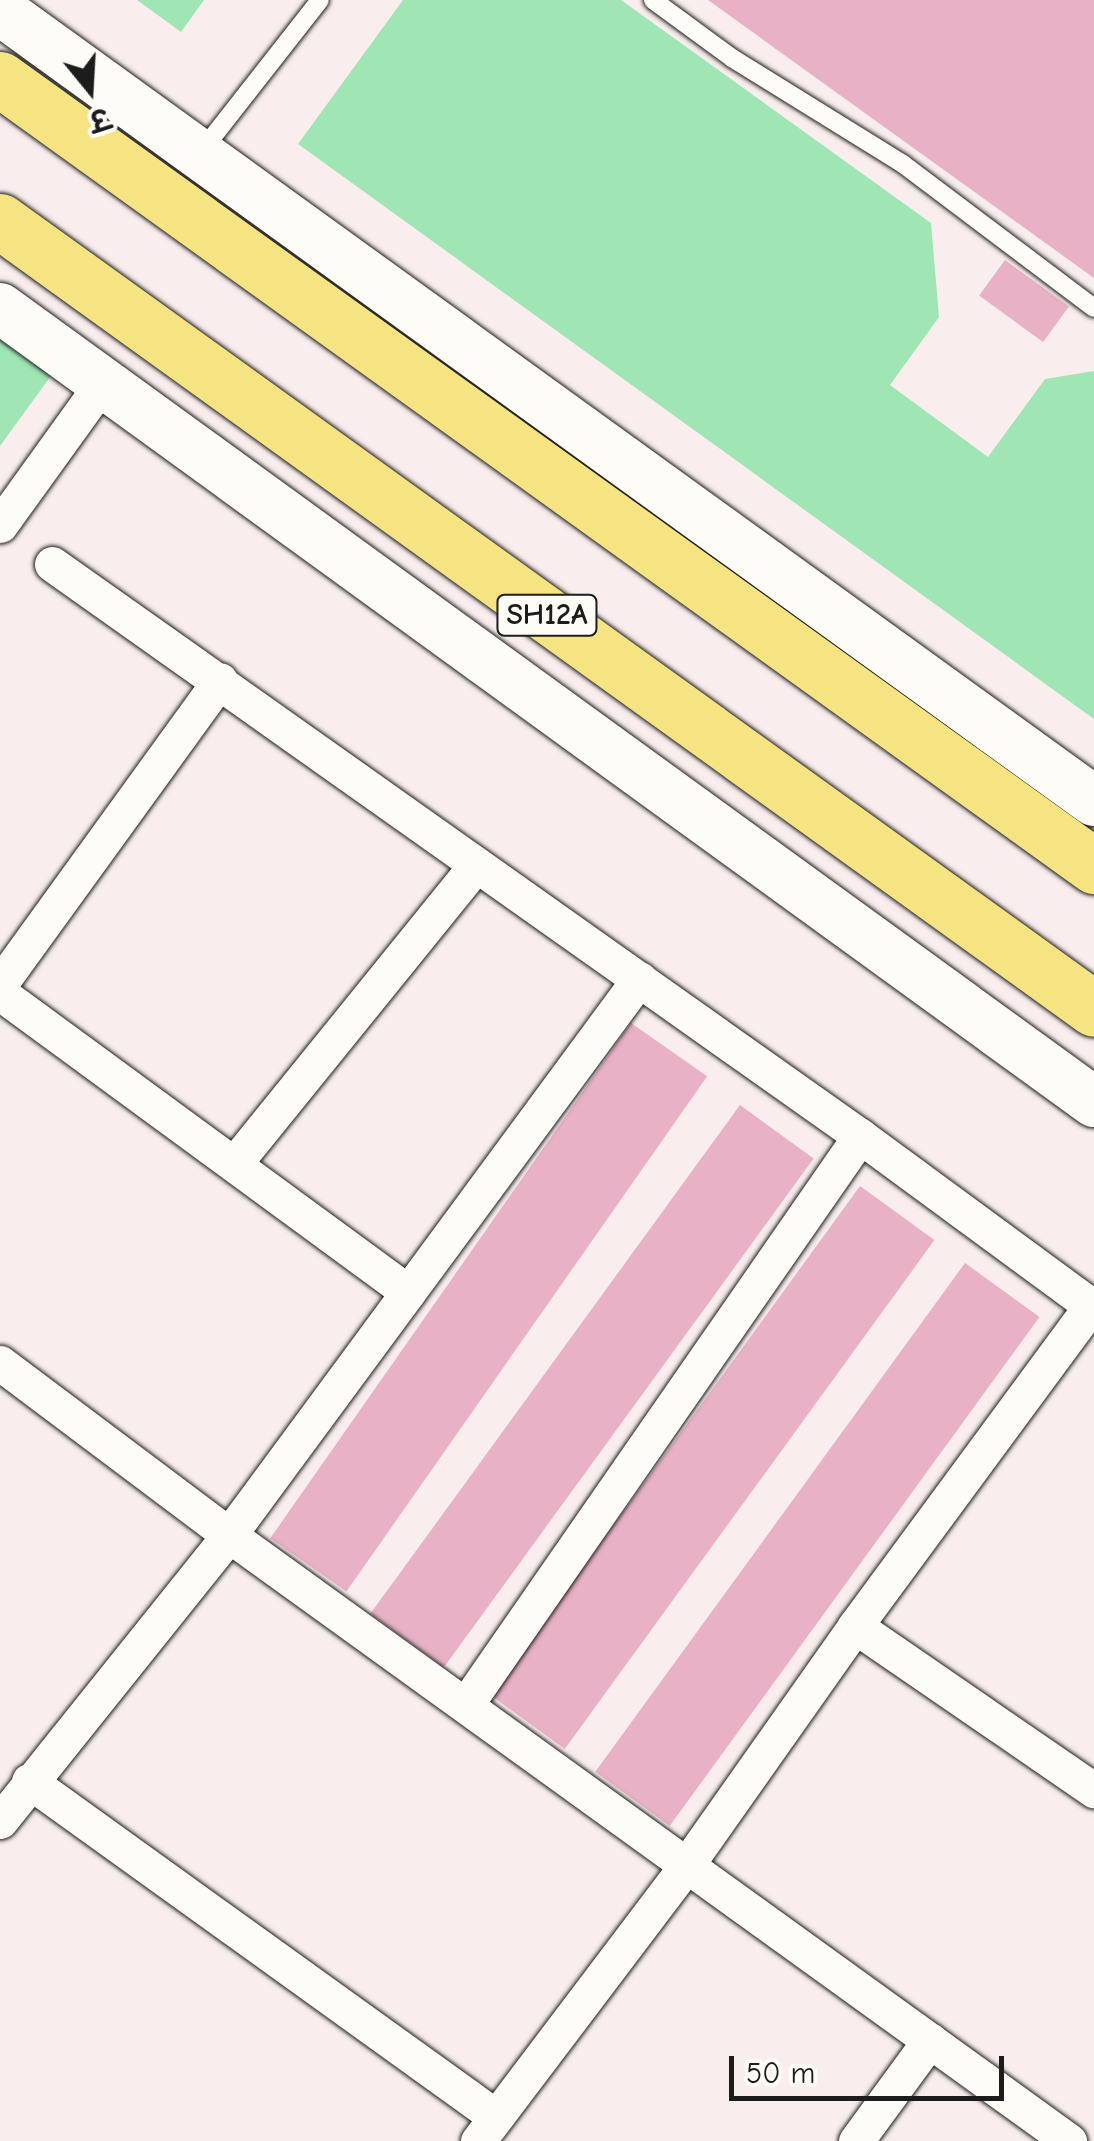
<!DOCTYPE html>
<html>
<head>
<meta charset="utf-8">
<style>
  body { margin:0 }
  #map { position:relative; width:1094px; height:2141px; overflow:hidden; background:#f9eded; font-family:"Comic Neue","Playpen Sans Deva",sans-serif }
  div>[style] { position:absolute }
  [style*='--x'] { left:calc(var(--x)*1px); top:calc(var(--y)*1px); width:calc(var(--w)*1px); rotate:calc(var(--a)*1deg) }
  .green>* { inset:0; background:#9fe6b4 }
  .building>* { inset:0; background:#e9b1c6; transform-origin:0 0 }
  .roads { filter:drop-shadow(0 0 2px #1c1c1c) drop-shadow(0 0 2px #1c1c1c) }
  .lane>* { height:18px; margin:-9px; padding:0 9px; transform-origin:9px; border-radius:9px; background:#fdfcf7 }
  .street>* { height:35px; margin:-17.5px; padding:0 17.5px; transform-origin:17.5px; border-radius:17.5px; background:#fdfcf7 }
  .secondary>* { height:50px; margin:-25px; padding:0 25px; transform-origin:25px; border-radius:25px; background:#fdfcf7 }
  .primary>* { height:55px; margin:-27.5px; padding:0 27.5px; transform-origin:27.5px; border-radius:27.5px; background:#f6e381 }
  span { translate:-50% -50%; white-space:nowrap; text-align:center; line-height:1.15; -webkit-text-stroke:10px #fdfcf7; paint-order:stroke }
  .shield-label span { padding:2px 8px; background:#fdfcf7; border:2px solid; border-radius:8px; -webkit-text-stroke-width:0 }
  .shield-label { font-size:30px; color:#1c1c1c; font-weight:700 }
  .north { position:absolute; left:40px; top:40px; width:100px; height:100px; -webkit-text-stroke:8px #fdfcf7; paint-order:stroke; rotate:162deg; font-size:28px; font-weight:700; line-height:40px; text-align:center; color:#1c1c1c }
  .north::after { content:''; display:block; margin:auto; width:35px; height:45px; background:#1c1c1c; clip-path:polygon(50% 0,100% 100%,50% 72%,0 100%) }
  .scale { position:absolute; left:729px; top:2056px; width:275px; height:45px; box-sizing:border-box; border:5px solid #1c1c1c; border-top:0; padding-left:12px; font-size:30px; line-height:35px; white-space:nowrap; color:#1c1c1c; -webkit-text-stroke:8px #fdfcf7; paint-order:stroke }
</style>
</head>
<body>
<div id="map">
  <div class="green">
    <div style="clip-path:polygon(137px 0,204px 0,181px 32px)"></div>
    <div style="clip-path:polygon(403px 0,621px 0,931px 223px,939px 317px,890px 385px,988px 457px,1045px 379px,1094px 371px,1094px 719px,298px 144px)"></div>
    <div style="clip-path:polygon(0 301px,69px 351px,0 446px)"></div>
  </div>
  <div class="building">
    <div style="clip-path:polygon(708px 0,1094px 0,1094px 278px)"></div>
    <div style="left:1005px;top:260px;width:79px;height:44px;rotate:36deg"></div>
    <div style="left:631px;top:1023px;width:93px;height:629px;rotate:35deg"></div>
    <div style="left:740px;top:1105px;width:91px;height:629px;rotate:36deg"></div>
    <div style="left:860px;top:1186px;width:92px;height:629px;rotate:36deg"></div>
    <div style="left:965px;top:1263px;width:92px;height:629px;rotate:36deg"></div>
  </div>
  <div class="roads">
    <div class="lane">
      <div style="--x:653;--y:0;--w:98;--a:36.3"></div>
      <div style="--x:732;--y:58;--w:201;--a:31.8"></div>
      <div style="--x:903;--y:164;--w:239;--a:37"></div>
      <div style="--x:200;--y:153;--w:194;--a:-51.9"></div>
    </div>
    <div class="street">
      <div style="--x:0;--y:525;--w:176;--a:-54.2"></div>
      <div style="--x:52;--y:564;--w:990;--a:35.3"></div>
      <div style="--x:860;--y:1136;--w:290;--a:36.3"></div>
      <div style="--x:0;--y:984;--w:375;--a:-54.1"></div>
      <div style="--x:0;--y:993;--w:506;--a:36.24"></div>
      <div style="--x:234;--y:1164;--w:385;--a:-51"></div>
      <div style="--x:0;--y:1363;--w:286;--a:36.9"></div>
      <div style="--x:229;--y:1535;--w:1036;--a:35.81"></div>
      <div style="--x:855;--y:1626;--w:290;--a:34.5"></div>
      <div style="--x:467;--y:1703;--w:690;--a:-55.27"></div>
      <div style="--x:29;--y:1781;--w:575;--a:35.73"></div>
      <div style="--x:0;--y:1821;--w:366;--a:-51.3"></div>
      <div style="--x:229;--y:1535;--w:691;--a:-53.59"></div>
      <div style="--x:478;--y:2141;--w:348;--a:-52.9"></div>
      <div style="--x:688;--y:1863;--w:290;--a:-54.8"></div>
      <div style="--x:855;--y:1626;--w:398;--a:-53.6"></div>
      <div style="--x:856;--y:2141;--w:125;--a:-53.8"></div>
    </div>
    <div class="secondary">
      <div style="--x:0;--y:10;--w:1350;--a:35.87"></div>
      <div style="--x:0;--y:308;--w:1352;--a:35.97"></div>
    </div>
    <div class="primary">
      <div style="--x:0;--y:79;--w:1348;--a:35.73"></div>
      <div style="--x:0;--y:221;--w:1348;--a:35.76"></div>
    </div>
  </div>
  <div class="shield-label">
    <span style="left:547px;top:615px">SH12A</span>
  </div>
  <div class="north">उ</div>
  <div class="scale">50 m</div>
</div>
</body>
</html>
